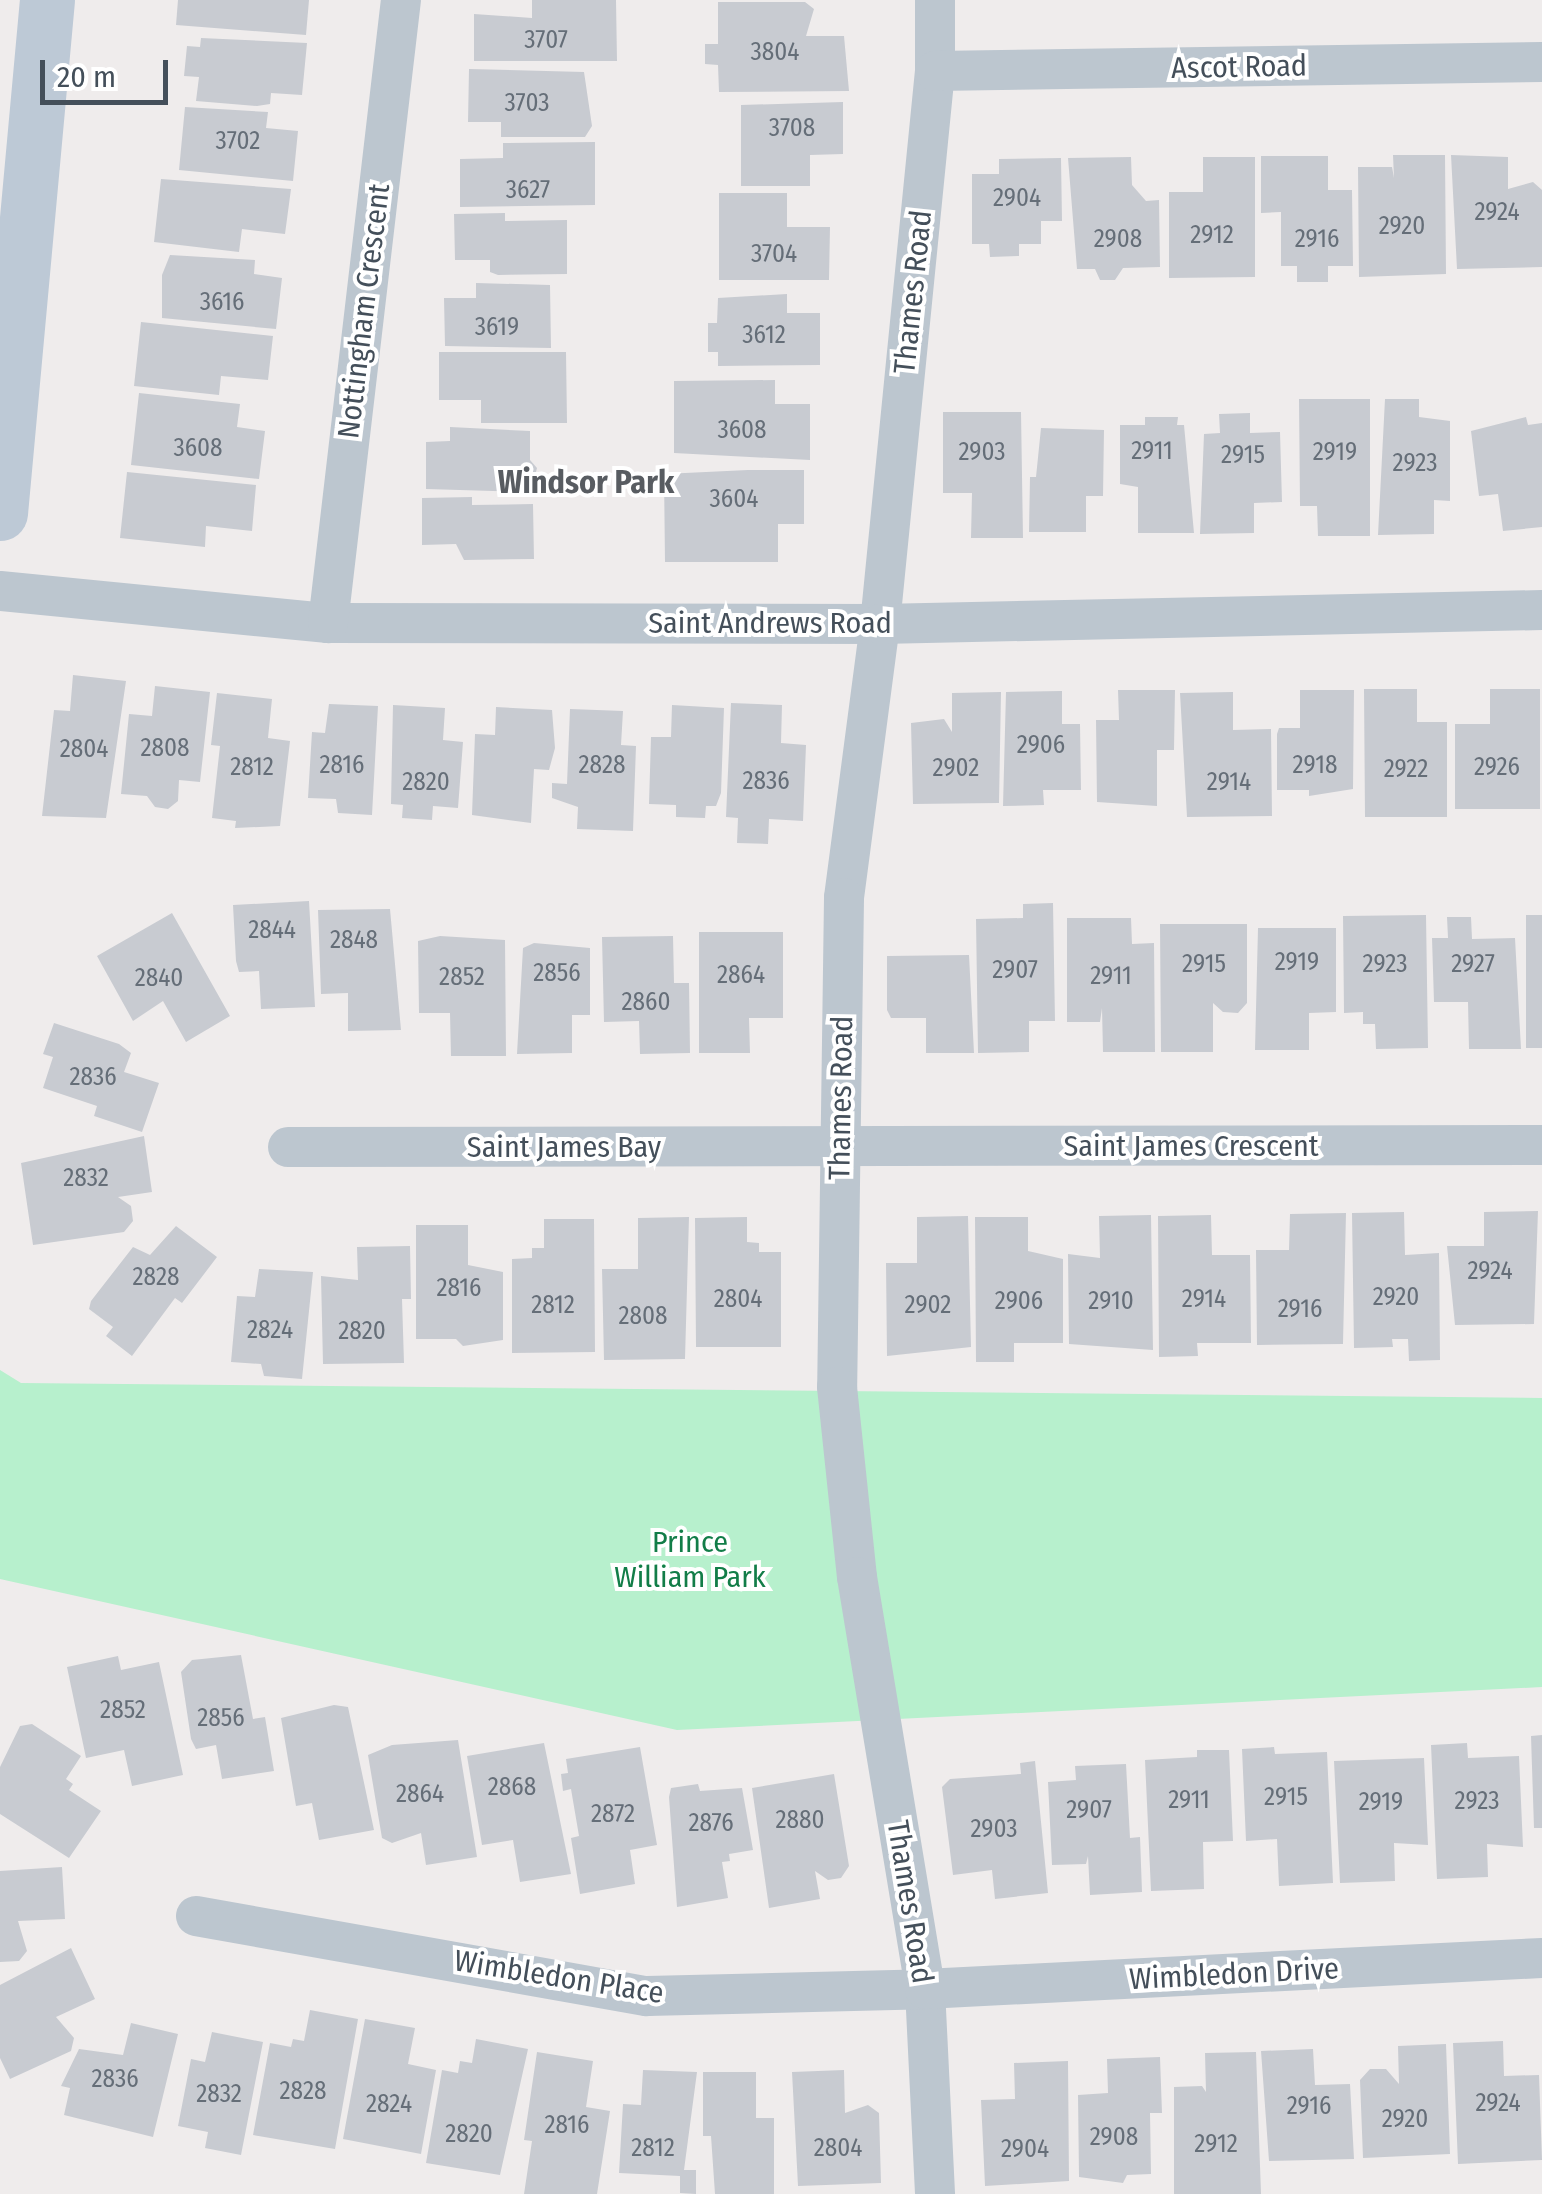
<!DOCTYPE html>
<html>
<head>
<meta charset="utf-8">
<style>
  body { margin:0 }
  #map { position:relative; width:1542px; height:2194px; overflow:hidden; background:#efecec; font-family:"Fira Sans Condensed",sans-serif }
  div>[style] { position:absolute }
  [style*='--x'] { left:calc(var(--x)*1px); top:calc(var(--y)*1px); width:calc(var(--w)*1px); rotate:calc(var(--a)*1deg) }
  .green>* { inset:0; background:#b7f0cd }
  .building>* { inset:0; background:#c8cbd1; transform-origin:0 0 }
  .street>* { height:40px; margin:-20px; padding:0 20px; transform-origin:20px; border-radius:20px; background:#bcc6cf }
  .secondary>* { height:55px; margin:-27.5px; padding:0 27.5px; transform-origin:27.5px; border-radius:27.5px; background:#bdc9d6 }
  span { translate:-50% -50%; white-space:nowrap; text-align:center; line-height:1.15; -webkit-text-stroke:8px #fff; paint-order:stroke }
  .number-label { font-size:25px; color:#656e78 }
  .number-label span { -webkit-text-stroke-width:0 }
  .street-label { font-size:30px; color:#444f5a }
  .park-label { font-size:30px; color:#127d48 }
  .neighbourhood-label { font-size:32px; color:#585c61; font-weight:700 }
  .scale { position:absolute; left:40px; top:60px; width:128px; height:45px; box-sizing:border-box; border:5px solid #444f5a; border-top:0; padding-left:12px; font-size:30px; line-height:35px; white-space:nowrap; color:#444f5a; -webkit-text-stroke:8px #fff; paint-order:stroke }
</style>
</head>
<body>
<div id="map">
  <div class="green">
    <div style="clip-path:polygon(0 1370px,21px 1383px,1542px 1398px,1542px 1687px,677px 1730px,0 1579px)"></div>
  </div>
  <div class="building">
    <div style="clip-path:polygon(178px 0,309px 0,306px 35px,176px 25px)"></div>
    <div style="clip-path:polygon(532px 0,616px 0,617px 61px,474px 61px,474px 14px,532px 18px)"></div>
    <div style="clip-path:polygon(718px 2px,805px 2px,814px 9px,806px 36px,844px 36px,849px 91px,719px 92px,718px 65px,705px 64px,705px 44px,718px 44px)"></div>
    <div style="clip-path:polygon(201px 38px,307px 43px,302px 95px,271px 93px,270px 104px,257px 106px,196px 101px,199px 77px,184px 76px,187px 46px,200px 47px)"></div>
    <div style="clip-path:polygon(469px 69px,584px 72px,592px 126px,585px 137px,501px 137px,501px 122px,468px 122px)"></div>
    <div style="clip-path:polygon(843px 102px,843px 154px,810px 155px,810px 186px,741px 186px,741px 105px)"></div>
    <div style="clip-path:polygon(185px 107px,268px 112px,266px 128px,298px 131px,293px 181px,179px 170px)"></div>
    <div style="clip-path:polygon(595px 142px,595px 205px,460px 207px,460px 159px,503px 158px,503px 143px)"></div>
    <div style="clip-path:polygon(1393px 155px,1445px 155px,1446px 274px,1359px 277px,1358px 167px,1392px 167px,1394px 178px)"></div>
    <div style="clip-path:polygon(1451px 155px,1508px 157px,1508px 189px,1533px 182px,1542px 190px,1542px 267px,1457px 269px)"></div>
    <div style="clip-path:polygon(1261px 156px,1328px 156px,1328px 190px,1352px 190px,1353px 266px,1328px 266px,1328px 282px,1297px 282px,1297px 266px,1281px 266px,1281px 212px,1261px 213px)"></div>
    <div style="clip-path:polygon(1131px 157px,1132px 185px,1146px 201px,1159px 200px,1160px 267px,1123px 268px,1115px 280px,1100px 280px,1095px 269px,1077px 269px,1068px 158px)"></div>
    <div style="clip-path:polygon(1203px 157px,1255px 157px,1255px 277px,1169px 278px,1169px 192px,1203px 192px)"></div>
    <div style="clip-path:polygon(1061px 158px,1062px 221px,1041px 221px,1041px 244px,1019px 244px,1019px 256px,990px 257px,989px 244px,972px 244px,972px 174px,999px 174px,999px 159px)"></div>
    <div style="clip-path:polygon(161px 179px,291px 189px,285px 234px,242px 229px,239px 252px,154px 242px)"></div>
    <div style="clip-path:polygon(719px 193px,787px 193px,787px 227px,830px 227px,829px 280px,719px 280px)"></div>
    <div style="clip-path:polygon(505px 213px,505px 221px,567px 220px,567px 274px,498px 275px,490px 272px,490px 260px,455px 260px,454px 214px)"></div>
    <div style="clip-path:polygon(170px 255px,255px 260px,254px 274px,282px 278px,276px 329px,162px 318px,162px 275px)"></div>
    <div style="clip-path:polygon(476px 283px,550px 285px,551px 348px,445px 346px,444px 298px,476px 298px)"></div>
    <div style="clip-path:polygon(787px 294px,787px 313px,820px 313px,820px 365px,718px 366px,718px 352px,708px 352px,708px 323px,717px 323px,718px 298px)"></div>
    <div style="clip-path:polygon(141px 322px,273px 336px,268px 380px,221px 376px,219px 395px,134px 386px)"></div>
    <div style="clip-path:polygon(439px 352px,566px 352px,567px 423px,481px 423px,481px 400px,439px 400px)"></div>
    <div style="clip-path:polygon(775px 380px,775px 404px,810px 404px,810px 460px,674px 453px,674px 381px)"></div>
    <div style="clip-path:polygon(139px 393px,240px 404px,237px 427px,265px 431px,259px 479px,131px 465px)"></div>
    <div style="clip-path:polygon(1299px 399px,1370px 399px,1370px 536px,1318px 536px,1317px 506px,1300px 506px)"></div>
    <div style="clip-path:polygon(1385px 399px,1419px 399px,1419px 417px,1450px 421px,1450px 501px,1434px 500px,1434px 534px,1378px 535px)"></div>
    <div style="clip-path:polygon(943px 412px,1021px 412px,1023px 538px,971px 538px,972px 493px,943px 493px)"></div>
    <div style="clip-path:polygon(1250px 413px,1250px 433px,1280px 432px,1282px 502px,1254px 503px,1254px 533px,1200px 534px,1204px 434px,1220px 433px,1219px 414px)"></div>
    <div style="clip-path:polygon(1145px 417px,1178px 417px,1177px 425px,1184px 425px,1194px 533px,1138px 533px,1138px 487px,1120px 484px,1120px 425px,1145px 425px)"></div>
    <div style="clip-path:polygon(1526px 417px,1528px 425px,1542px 423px,1542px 527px,1503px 531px,1498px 494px,1479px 496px,1471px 431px)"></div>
    <div style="clip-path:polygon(450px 427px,530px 431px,530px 460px,537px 468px,531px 492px,426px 489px,426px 442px,450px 441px)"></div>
    <div style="clip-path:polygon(1041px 428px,1104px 430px,1103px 496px,1086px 496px,1086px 532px,1029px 532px,1030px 477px,1036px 477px)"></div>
    <div style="clip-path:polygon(748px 470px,804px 470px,804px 524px,778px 524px,778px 562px,665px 562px,664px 474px)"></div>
    <div style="clip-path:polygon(127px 472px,256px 485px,252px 531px,206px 526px,205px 547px,120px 538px)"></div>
    <div style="clip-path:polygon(472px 497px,472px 505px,533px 504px,534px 559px,464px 560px,456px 544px,422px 545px,422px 498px)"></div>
    <div style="clip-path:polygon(73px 675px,126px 681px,106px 818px,42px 816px,54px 710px,70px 711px)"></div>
    <div style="clip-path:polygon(155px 686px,210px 692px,200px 782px,179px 780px,178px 801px,168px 809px,155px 807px,147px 796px,121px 794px,129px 714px,152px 716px)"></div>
    <div style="clip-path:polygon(1364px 689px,1417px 689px,1417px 722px,1447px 722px,1447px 817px,1365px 817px)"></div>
    <div style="clip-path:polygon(1490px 689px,1540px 689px,1540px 809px,1455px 809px,1455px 724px,1490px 724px)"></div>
    <div style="clip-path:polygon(1118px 690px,1175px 690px,1174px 750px,1157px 750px,1157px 806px,1097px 802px,1096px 720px,1119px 720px)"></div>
    <div style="clip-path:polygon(1300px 690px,1354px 690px,1353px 789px,1309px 796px,1309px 790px,1277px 790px,1277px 734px,1279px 728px,1300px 728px)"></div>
    <div style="clip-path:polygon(1062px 691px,1062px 724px,1080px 724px,1081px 790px,1043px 790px,1044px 805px,1003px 806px,1006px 692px)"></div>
    <div style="clip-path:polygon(1001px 692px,999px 803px,913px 804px,911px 723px,944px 719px,952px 732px,952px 693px)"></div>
    <div style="clip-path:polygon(1233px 692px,1233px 730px,1271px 729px,1272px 816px,1187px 817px,1180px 693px)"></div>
    <div style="clip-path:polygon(217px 693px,272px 699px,268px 738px,290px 741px,280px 826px,235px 828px,236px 821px,212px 818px,220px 746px,211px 745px)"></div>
    <div style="clip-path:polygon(731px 703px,782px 705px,781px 743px,806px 745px,803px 821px,769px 819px,768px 844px,737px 843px,738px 818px,726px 817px)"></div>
    <div style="clip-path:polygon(329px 704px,378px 706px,372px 815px,338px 813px,336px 799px,308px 798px,312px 732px,325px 733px)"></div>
    <div style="clip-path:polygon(393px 705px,445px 708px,443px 740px,463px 742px,458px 808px,433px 806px,432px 820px,402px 818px,403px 805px,391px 804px)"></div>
    <div style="clip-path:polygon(672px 705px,724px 708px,721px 793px,716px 806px,706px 806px,705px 818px,676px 817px,676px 805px,649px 804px,651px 737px,671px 737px)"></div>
    <div style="clip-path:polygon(496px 707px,552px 710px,555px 748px,549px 770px,534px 769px,531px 823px,472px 815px,475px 734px,495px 735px)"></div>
    <div style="clip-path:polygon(570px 709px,623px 711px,621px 745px,636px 746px,633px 831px,577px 829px,578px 807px,552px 798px,552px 783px,567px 784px)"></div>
    <div style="clip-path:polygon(309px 901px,315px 1007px,261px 1009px,259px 971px,239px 972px,236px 961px,233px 905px)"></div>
    <div style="clip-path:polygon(1053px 903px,1055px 1021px,1029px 1021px,1029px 1052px,978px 1053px,976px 919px,1023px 918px,1023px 904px)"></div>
    <div style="clip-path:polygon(390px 909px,401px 1030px,348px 1031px,348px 993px,321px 994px,318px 910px)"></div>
    <div style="clip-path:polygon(172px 913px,230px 1016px,186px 1042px,163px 1001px,133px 1021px,97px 956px)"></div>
    <div style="clip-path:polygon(1426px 915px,1428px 1048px,1376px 1049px,1375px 1024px,1363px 1024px,1363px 1012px,1344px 1013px,1343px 916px)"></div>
    <div style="left:1526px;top:915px;width:16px;height:133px"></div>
    <div style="clip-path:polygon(1447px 917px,1471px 917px,1472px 939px,1515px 938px,1521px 1049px,1469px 1049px,1468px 1002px,1434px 1002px,1432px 938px,1448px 938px)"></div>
    <div style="clip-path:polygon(1067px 918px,1131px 918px,1132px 944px,1154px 943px,1155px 1052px,1103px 1052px,1102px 1008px,1100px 1022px,1067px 1022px)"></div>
    <div style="clip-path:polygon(1160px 924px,1247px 924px,1247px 1003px,1238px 1013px,1223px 1012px,1213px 1003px,1213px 1052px,1161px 1052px)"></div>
    <div style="clip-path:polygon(1258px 928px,1336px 928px,1336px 1012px,1309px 1013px,1309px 1050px,1255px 1050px)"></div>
    <div style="clip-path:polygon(699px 932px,783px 932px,783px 1018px,749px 1018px,750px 1053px,699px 1053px)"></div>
    <div style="clip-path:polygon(440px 936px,505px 940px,506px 1056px,451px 1056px,450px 1013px,419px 1013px,418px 941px)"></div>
    <div style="clip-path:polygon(673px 936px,674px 983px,689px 983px,690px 1053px,640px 1054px,639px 1021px,604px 1022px,602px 937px)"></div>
    <div style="clip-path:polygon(534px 943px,590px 948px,590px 1015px,572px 1015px,572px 1053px,517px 1054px,523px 948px)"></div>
    <div style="clip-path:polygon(969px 955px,974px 1053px,926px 1053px,926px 1018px,891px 1018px,887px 1010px,887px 956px)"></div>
    <div style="clip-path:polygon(54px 1023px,119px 1044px,131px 1053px,124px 1072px,159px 1083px,142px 1132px,94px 1116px,97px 1106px,43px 1088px,53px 1057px,43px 1054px)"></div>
    <div style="clip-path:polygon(144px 1136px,152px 1192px,118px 1197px,131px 1206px,133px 1221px,124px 1232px,33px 1245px,21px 1163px)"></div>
    <div style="clip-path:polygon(1538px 1211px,1534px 1324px,1455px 1325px,1447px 1246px,1484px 1246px,1484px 1212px)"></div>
    <div style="clip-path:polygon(1404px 1212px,1405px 1255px,1439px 1253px,1440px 1360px,1409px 1361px,1408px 1339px,1392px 1339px,1393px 1347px,1354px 1348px,1352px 1213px)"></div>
    <div style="clip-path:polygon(1346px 1213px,1343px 1344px,1257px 1345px,1256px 1250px,1289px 1250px,1290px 1214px)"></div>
    <div style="clip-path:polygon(1151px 1215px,1153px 1350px,1069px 1344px,1068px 1254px,1100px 1258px,1099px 1216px)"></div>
    <div style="clip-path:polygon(1211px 1215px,1212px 1255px,1250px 1255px,1251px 1343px,1197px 1343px,1198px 1356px,1159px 1357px,1158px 1216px)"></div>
    <div style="clip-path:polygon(968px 1216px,971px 1347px,887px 1356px,886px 1263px,917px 1263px,917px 1217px)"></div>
    <div style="clip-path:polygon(689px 1217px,685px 1359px,604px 1360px,602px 1269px,638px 1269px,638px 1218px)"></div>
    <div style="clip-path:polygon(747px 1217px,747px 1242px,759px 1243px,759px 1252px,781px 1252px,781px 1347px,696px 1347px,695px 1218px)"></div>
    <div style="clip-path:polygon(975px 1217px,1028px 1217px,1028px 1251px,1063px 1259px,1063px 1343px,1014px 1343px,1014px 1362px,976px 1362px)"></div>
    <div style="clip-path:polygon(544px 1219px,594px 1219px,595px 1352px,512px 1353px,512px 1259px,532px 1258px,532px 1248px,544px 1248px)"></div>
    <div style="clip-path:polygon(416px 1225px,468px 1225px,468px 1265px,503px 1272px,503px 1340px,463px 1346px,456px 1339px,416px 1339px)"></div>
    <div style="clip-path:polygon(176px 1226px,217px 1257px,182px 1303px,175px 1298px,132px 1356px,106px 1336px,113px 1327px,89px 1309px,91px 1301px,133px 1247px,150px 1255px)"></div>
    <div style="clip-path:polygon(410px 1246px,411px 1299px,402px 1299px,404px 1363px,323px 1364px,321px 1276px,358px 1280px,357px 1247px)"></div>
    <div style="clip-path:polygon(259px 1269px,313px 1272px,302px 1379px,264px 1376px,261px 1364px,231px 1362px,237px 1296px,255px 1297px)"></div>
    <div style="clip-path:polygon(241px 1655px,253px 1719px,265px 1717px,274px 1771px,222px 1779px,216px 1745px,196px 1749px,191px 1739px,181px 1672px,192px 1660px)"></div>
    <div style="clip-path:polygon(118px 1656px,121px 1670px,159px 1662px,183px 1775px,132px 1786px,124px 1750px,86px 1758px,67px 1667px)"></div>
    <div style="clip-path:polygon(334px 1705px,348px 1707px,374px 1830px,319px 1840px,312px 1803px,296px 1806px,281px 1718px)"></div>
    <div style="clip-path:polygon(32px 1724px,81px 1756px,66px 1779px,73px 1784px,69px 1790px,101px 1811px,69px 1858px,0 1814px,0 1767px,20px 1726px)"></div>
    <div style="clip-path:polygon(1542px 1735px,1542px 1828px,1534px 1828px,1531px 1736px)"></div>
    <div style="clip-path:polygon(458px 1740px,477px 1857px,426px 1865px,421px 1833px,392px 1843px,382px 1838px,368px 1755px,392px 1745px)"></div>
    <div style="clip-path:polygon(544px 1743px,571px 1874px,520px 1882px,513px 1840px,482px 1845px,467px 1756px)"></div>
    <div style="clip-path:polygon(1467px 1743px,1468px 1758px,1519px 1756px,1523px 1847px,1487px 1844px,1488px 1877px,1437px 1879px,1431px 1745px)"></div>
    <div style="clip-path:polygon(640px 1747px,657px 1845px,630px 1850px,635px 1884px,580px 1894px,571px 1838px,579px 1836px,571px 1789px,563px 1791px,561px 1774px,568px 1773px,566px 1759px)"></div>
    <div style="clip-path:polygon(1274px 1747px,1275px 1754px,1327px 1752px,1333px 1883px,1279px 1886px,1277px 1839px,1246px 1841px,1242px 1749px)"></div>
    <div style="clip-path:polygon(1197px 1750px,1229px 1750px,1233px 1841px,1203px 1842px,1204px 1889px,1151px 1891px,1145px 1760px,1197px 1757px)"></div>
    <div style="clip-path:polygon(1424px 1758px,1428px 1845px,1394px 1843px,1395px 1881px,1340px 1883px,1334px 1761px)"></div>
    <div style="clip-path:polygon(1035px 1761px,1048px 1893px,995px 1899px,992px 1870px,953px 1875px,942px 1787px,950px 1779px,1021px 1774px,1020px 1763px)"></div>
    <div style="clip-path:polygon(1126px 1764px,1130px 1838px,1140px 1837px,1142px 1892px,1090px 1895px,1088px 1856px,1086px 1864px,1052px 1865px,1048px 1782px,1076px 1780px,1075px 1766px)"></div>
    <div style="clip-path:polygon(834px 1774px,849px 1866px,841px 1878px,828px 1880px,815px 1871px,820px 1899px,769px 1908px,752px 1788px)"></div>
    <div style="clip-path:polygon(698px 1784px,700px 1791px,742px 1788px,753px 1850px,729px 1854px,730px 1861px,722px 1862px,728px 1898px,677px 1907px,669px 1797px,671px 1788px)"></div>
    <div style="clip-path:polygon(62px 1867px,65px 1919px,18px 1921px,27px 1951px,19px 1961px,0 1962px,0 1871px)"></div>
    <div style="clip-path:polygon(71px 1948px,95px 1999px,56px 2017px,74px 2038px,71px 2051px,10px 2079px,0 2058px,0 1985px)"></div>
    <div style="clip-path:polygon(310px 2010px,358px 2019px,335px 2149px,253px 2135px,270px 2043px,291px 2047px,293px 2039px,304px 2041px)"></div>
    <div style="clip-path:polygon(365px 2019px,415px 2028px,408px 2064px,436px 2070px,421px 2154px,343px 2139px)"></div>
    <div style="clip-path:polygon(131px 2023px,178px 2034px,153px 2137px,64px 2115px,70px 2088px,61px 2086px,79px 2049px,123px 2055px)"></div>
    <div style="clip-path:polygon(212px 2032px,263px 2042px,241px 2155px,205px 2148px,208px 2132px,178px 2126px,191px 2059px,205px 2062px)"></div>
    <div style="clip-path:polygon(476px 2039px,528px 2049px,500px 2175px,426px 2163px,442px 2070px,458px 2073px,460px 2061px,472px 2063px)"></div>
    <div style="clip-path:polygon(1503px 2041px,1504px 2076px,1539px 2075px,1542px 2160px,1458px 2164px,1453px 2043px)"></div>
    <div style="clip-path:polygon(1446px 2044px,1450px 2154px,1363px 2158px,1360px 2080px,1370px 2069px,1386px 2069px,1399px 2084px,1398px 2046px)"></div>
    <div style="clip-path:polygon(1313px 2049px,1315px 2085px,1350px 2084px,1354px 2159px,1269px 2161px,1261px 2051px)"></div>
    <div style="clip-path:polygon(537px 2052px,593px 2061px,586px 2107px,610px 2111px,597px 2194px,524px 2194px,532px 2141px,524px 2140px)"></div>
    <div style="clip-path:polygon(1256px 2052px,1261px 2194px,1174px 2194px,1174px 2087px,1202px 2086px,1206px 2092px,1205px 2053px)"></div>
    <div style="clip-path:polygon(1160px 2057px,1162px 2113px,1150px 2113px,1151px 2174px,1127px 2175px,1123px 2183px,1079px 2177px,1078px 2095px,1108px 2093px,1107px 2059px)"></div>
    <div style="clip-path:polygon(1068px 2061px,1069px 2181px,985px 2186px,981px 2100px,1015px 2099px,1014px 2063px)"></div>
    <div style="clip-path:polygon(643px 2070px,697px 2072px,684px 2170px,696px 2170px,696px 2194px,680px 2193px,680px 2176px,619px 2173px,623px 2104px,641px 2105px)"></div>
    <div style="clip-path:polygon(844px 2070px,845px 2113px,868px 2105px,879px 2113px,881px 2183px,798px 2186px,792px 2072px)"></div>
    <div style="clip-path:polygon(703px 2072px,756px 2072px,756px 2118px,774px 2118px,774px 2194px,715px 2194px,711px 2136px,703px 2136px)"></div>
  </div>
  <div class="street">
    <div style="--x:935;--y:0;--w:71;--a:90"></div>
    <div style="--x:935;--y:71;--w:556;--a:95.68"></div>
    <div style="--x:880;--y:624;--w:276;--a:97.5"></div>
    <div style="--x:844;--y:898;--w:489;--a:90.8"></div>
    <div style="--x:837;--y:1387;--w:191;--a:84"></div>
    <div style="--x:857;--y:1577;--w:418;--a:80.6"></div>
    <div style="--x:925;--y:1989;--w:205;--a:87.2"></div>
    <div style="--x:935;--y:71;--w:607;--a:-0.85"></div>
    <div style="--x:0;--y:591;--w:330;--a:5.6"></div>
    <div style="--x:328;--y:623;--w:552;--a:0.1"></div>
    <div style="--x:880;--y:624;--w:662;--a:-1.21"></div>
    <div style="--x:328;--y:623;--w:627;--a:-83.32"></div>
    <div style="--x:288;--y:1147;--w:1254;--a:-0.09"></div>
    <div style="--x:196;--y:1916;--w:458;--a:10.1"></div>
    <div style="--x:647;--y:1996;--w:278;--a:-1.4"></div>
    <div style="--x:925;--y:1989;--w:618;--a:-2.88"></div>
  </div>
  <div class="secondary">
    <div style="--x:0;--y:513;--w:515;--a:-84.77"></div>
  </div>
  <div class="number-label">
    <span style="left:546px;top:40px">3707</span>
    <span style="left:775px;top:52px">3804</span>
    <span style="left:527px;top:103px">3703</span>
    <span style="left:792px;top:128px">3708</span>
    <span style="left:238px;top:141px">3702</span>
    <span style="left:528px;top:190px">3627</span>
    <span style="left:1017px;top:198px">2904</span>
    <span style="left:1497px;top:212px">2924</span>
    <span style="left:1402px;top:226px">2920</span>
    <span style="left:1212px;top:235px">2912</span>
    <span style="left:1118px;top:239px">2908</span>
    <span style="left:1317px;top:239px">2916</span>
    <span style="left:774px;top:254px">3704</span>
    <span style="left:222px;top:302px">3616</span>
    <span style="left:497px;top:327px">3619</span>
    <span style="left:764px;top:335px">3612</span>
    <span style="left:742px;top:430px">3608</span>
    <span style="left:198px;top:448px">3608</span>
    <span style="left:1152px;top:451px">2911</span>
    <span style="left:982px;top:452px">2903</span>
    <span style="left:1335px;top:452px">2919</span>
    <span style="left:1243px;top:455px">2915</span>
    <span style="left:1415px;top:463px">2923</span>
    <span style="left:734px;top:499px">3604</span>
    <span style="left:1041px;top:745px">2906</span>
    <span style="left:165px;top:748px">2808</span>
    <span style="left:84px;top:749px">2804</span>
    <span style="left:342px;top:765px">2816</span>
    <span style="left:602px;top:765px">2828</span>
    <span style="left:1315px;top:765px">2918</span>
    <span style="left:252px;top:767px">2812</span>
    <span style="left:1497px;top:767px">2926</span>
    <span style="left:956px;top:768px">2902</span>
    <span style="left:1406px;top:769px">2922</span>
    <span style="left:766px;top:781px">2836</span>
    <span style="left:426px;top:782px">2820</span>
    <span style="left:1229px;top:782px">2914</span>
    <span style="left:272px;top:930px">2844</span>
    <span style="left:354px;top:940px">2848</span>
    <span style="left:1297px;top:962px">2919</span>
    <span style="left:1204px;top:964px">2915</span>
    <span style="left:1385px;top:964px">2923</span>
    <span style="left:1473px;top:964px">2927</span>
    <span style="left:1015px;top:970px">2907</span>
    <span style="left:557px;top:973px">2856</span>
    <span style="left:741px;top:975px">2864</span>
    <span style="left:1111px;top:976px">2911</span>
    <span style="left:462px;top:977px">2852</span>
    <span style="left:159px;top:978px">2840</span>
    <span style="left:646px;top:1002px">2860</span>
    <span style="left:93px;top:1077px">2836</span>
    <span style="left:86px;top:1178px">2832</span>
    <span style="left:1490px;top:1271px">2924</span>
    <span style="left:156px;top:1277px">2828</span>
    <span style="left:459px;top:1288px">2816</span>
    <span style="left:1396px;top:1297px">2920</span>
    <span style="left:738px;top:1299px">2804</span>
    <span style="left:1204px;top:1299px">2914</span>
    <span style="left:1019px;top:1301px">2906</span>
    <span style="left:1111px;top:1301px">2910</span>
    <span style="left:553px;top:1305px">2812</span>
    <span style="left:928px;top:1305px">2902</span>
    <span style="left:1300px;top:1309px">2916</span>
    <span style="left:643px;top:1316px">2808</span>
    <span style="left:270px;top:1330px">2824</span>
    <span style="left:362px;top:1331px">2820</span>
    <span style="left:123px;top:1710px">2852</span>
    <span style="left:221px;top:1718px">2856</span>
    <span style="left:512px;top:1787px">2868</span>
    <span style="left:420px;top:1794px">2864</span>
    <span style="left:1286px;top:1797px">2915</span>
    <span style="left:1189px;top:1800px">2911</span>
    <span style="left:1477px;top:1801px">2923</span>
    <span style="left:1381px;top:1802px">2919</span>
    <span style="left:1089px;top:1810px">2907</span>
    <span style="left:613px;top:1814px">2872</span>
    <span style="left:800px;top:1820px">2880</span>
    <span style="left:711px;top:1823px">2876</span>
    <span style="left:994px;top:1829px">2903</span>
    <span style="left:115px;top:2079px">2836</span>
    <span style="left:303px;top:2091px">2828</span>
    <span style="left:219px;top:2094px">2832</span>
    <span style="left:1498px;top:2103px">2924</span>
    <span style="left:389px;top:2104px">2824</span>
    <span style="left:1309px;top:2106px">2916</span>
    <span style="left:1405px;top:2119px">2920</span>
    <span style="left:567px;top:2125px">2816</span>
    <span style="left:469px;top:2134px">2820</span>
    <span style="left:1114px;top:2137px">2908</span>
    <span style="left:1216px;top:2144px">2912</span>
    <span style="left:653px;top:2148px">2812</span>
    <span style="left:838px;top:2148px">2804</span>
    <span style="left:1025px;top:2149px">2904</span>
  </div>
  <div class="street-label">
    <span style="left:1239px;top:67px;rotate:-1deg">Ascot Road</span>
    <span style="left:913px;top:292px;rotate:-84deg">Thames Road</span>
    <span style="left:364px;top:311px;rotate:-83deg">Nottingham Crescent</span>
    <span style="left:770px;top:623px">Saint Andrews Road</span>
    <span style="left:841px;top:1098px;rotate:-89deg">Thames Road</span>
    <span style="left:1191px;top:1146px">Saint James Crescent</span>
    <span style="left:564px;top:1147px">Saint James Bay</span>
    <span style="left:910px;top:1902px;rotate:81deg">Thames Road</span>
    <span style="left:1234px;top:1974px;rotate:-3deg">Wimbledon Drive</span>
    <span style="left:559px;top:1977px;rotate:9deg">Wimbledon Place</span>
  </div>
  <div class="park-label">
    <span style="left:690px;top:1559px">Prince<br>William Park</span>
  </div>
  <div class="neighbourhood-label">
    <span style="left:586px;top:482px">Windsor Park</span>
  </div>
  <div class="scale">20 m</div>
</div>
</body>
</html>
